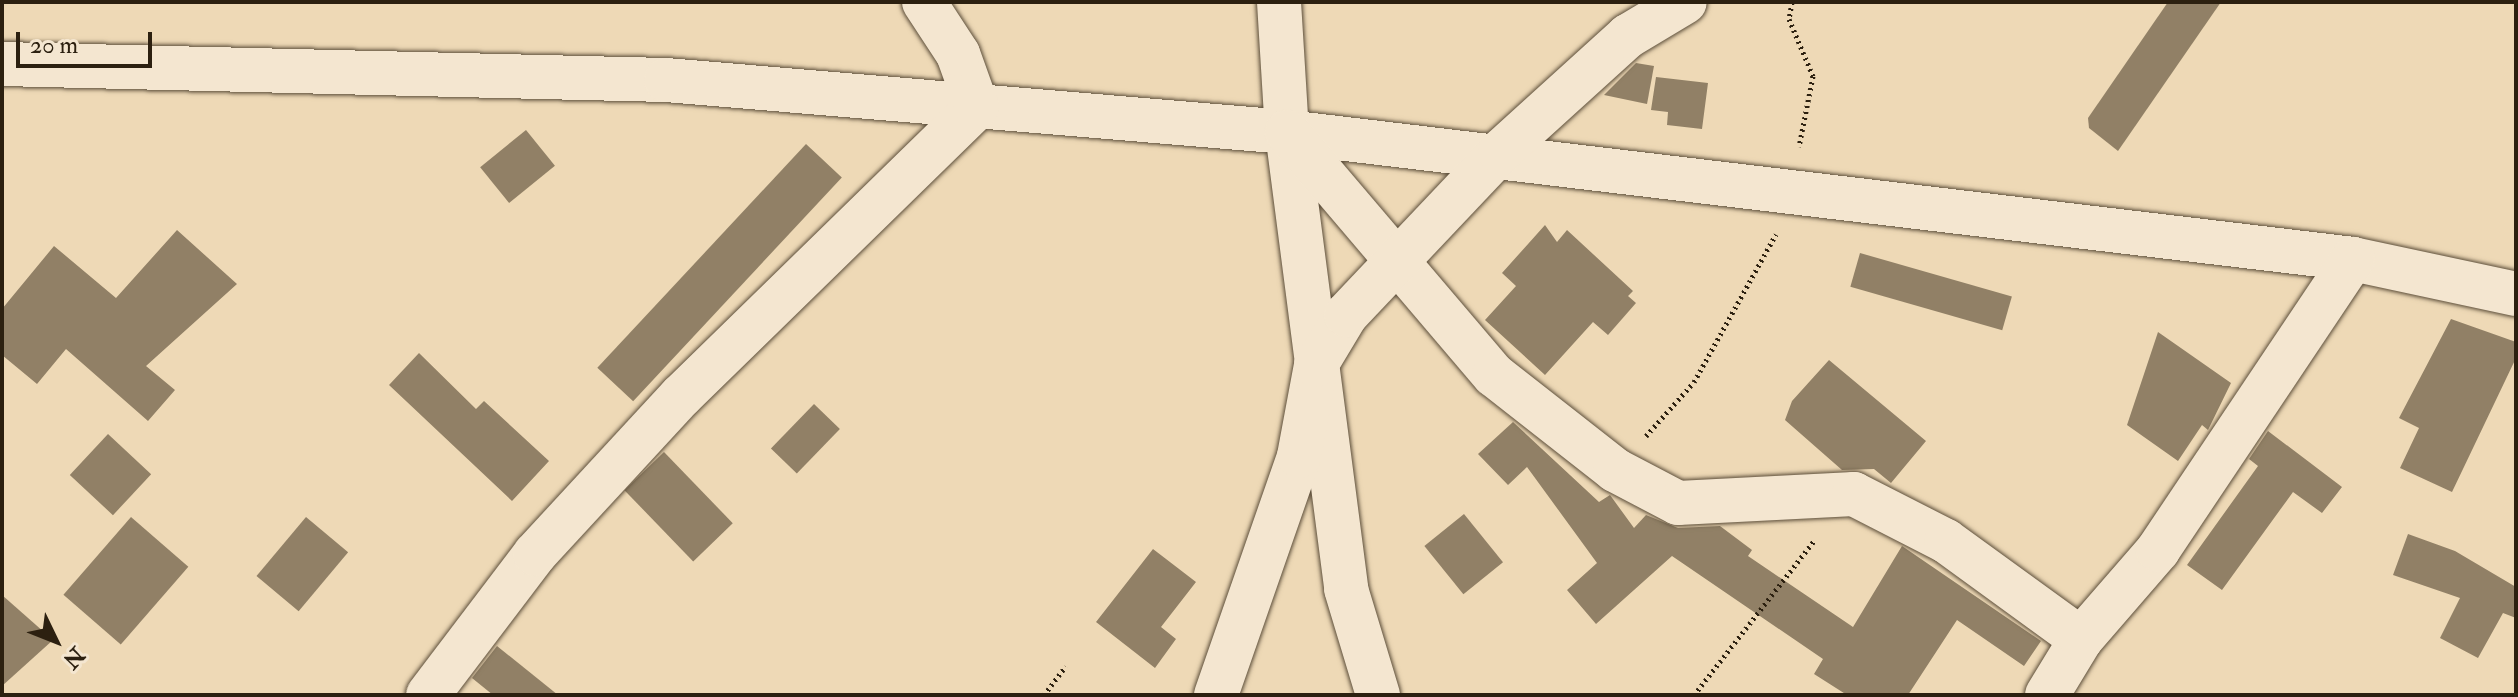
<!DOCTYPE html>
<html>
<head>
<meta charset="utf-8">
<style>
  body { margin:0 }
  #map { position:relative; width:2518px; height:697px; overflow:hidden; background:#eed9b6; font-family:"IM FELL Double Pica",serif }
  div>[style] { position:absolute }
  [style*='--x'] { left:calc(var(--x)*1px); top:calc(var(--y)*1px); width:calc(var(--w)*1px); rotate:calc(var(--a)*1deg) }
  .building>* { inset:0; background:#918066; transform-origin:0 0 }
  .path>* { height:5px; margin-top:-2.5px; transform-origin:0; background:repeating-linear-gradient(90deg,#2c2010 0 2px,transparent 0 6px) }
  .roads { filter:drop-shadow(0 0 2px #5c4e3a) drop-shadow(0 0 2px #5c4e3a) }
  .minor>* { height:44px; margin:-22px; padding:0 22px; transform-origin:22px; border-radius:22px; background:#f4e6d0 }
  span { translate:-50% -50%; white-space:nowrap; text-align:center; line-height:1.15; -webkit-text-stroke:6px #f4e6d0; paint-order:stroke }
  .frame { position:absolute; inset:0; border:4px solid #2c2010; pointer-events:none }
  .north { position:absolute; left:16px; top:601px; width:80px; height:80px; -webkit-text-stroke:6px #f4e6d0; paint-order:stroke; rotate:133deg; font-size:22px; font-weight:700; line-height:32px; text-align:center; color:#2c2010 }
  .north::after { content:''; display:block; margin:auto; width:28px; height:36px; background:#2c2010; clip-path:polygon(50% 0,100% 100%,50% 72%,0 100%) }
  .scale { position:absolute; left:16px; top:32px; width:136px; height:36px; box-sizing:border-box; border:4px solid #2c2010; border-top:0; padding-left:10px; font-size:24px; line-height:28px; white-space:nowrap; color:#2c2010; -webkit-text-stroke:6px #f4e6d0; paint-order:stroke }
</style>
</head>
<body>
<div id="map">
  <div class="building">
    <div style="clip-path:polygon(2168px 2px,2221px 2px,2118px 151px,2089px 128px,2088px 118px)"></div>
    <div style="clip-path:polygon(1636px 63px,1654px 66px,1647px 104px,1604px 95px)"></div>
    <div style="clip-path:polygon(1656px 77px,1708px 83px,1702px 129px,1667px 125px,1668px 112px,1651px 110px)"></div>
    <div style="left:526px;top:130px;width:46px;height:59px;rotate:51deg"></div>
    <div style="left:806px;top:144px;width:49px;height:306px;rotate:43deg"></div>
    <div style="clip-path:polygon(1545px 225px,1557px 242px,1567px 230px,1633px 291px,1628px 296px,1636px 303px,1608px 335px,1593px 322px,1545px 375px,1485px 320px,1516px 286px,1502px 273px)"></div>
    <div style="clip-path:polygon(177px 230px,237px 284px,146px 366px,175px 390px,148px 421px,66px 349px,37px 384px,2px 355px,2px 309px,54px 246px,116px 298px)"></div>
    <div style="left:1860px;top:253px;width:158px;height:35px;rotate:16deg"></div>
    <div style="clip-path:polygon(2451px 319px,2516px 342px,2516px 358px,2452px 492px,2400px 468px,2419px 428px,2399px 418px)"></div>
    <div style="clip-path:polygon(2158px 332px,2231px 383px,2208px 430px,2202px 425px,2178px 461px,2127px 425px)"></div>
    <div style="clip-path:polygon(419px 353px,476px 409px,484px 401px,549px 461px,512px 501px,389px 385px)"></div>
    <div style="clip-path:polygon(1829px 360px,1926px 441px,1891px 483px,1874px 469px,1842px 470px,1785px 420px,1792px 401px)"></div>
    <div style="left:814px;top:404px;width:36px;height:62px;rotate:44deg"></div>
    <div style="clip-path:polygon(1513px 422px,1599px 502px,1610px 495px,1634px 528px,1646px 515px,1678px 528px,1720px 526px,1752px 550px,1748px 556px,1853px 627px,1902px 546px,2041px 641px,2024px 666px,1957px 620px,1908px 695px,1847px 695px,1814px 674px,1823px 659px,1672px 556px,1596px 624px,1567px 590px,1597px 563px,1527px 467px,1508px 485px,1478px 454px)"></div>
    <div style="clip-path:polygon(2268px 431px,2342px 487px,2322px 513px,2293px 492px,2222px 590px,2187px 565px,2258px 466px,2249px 459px)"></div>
    <div style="left:108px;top:434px;width:59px;height:56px;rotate:43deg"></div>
    <div style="left:664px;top:452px;width:99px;height:55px;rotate:46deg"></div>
    <div style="left:1464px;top:514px;width:62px;height:51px;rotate:51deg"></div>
    <div style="left:131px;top:517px;width:76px;height:103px;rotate:41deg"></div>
    <div style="left:306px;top:517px;width:55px;height:77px;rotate:40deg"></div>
    <div style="clip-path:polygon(2408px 534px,2455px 551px,2516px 587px,2516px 618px,2503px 613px,2478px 658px,2440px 638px,2460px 598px,2393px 575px)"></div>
    <div style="clip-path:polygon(1153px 549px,1196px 582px,1161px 627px,1176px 639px,1155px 668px,1096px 622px)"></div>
    <div style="clip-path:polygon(2px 595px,53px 640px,2px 686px)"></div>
    <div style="clip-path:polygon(497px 646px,558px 695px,493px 695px,472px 678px)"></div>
  </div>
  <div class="path">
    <div style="--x:1792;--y:2;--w:17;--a:100"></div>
    <div style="--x:1789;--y:19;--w:62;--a:67.2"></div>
    <div style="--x:1813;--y:76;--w:72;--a:101.2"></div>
    <div style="--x:1646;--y:436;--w:72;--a:-48.4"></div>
    <div style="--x:1694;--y:382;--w:169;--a:-61"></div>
    <div style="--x:1044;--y:695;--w:36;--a:-53"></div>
    <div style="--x:1694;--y:695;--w:195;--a:-52.1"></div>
  </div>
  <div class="roads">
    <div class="minor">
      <div style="--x:1279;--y:2;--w:130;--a:86.5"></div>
      <div style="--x:1287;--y:132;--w:461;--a:82.6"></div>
      <div style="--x:1346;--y:589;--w:111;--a:73.2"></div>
      <div style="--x:2;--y:64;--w:664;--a:1.38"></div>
      <div style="--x:666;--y:80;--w:623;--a:4.79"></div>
      <div style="--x:1287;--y:132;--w:1074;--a:6.79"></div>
      <div style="--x:2353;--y:259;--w:167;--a:12.1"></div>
      <div style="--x:1287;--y:132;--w:319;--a:49.6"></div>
      <div style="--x:1494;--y:375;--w:154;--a:38.1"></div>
      <div style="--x:1615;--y:470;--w:71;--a:27.6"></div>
      <div style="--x:1678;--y:503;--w:176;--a:-2.9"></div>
      <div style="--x:1854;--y:494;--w:103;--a:27.1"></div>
      <div style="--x:1946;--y:541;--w:167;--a:36"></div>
      <div style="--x:428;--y:695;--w:177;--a:-52.8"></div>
      <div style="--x:535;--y:554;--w:215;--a:-47.3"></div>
      <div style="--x:681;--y:396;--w:414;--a:-44.3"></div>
      <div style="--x:977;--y:107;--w:56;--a:-109.7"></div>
      <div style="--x:958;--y:54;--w:62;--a:-123.2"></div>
      <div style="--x:1216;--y:695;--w:253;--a:-70.8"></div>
      <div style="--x:1299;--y:456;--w:93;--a:-79.4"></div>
      <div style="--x:1316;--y:365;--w:58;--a:-59"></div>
      <div style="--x:1346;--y:315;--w:224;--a:-46.6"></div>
      <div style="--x:1500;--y:152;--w:173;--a:-42.2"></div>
      <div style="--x:1628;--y:36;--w:66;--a:-30.8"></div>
      <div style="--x:2047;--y:695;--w:66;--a:-58.7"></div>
      <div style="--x:2081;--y:639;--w:118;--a:-49.1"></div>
      <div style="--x:2158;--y:550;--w:350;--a:-56.2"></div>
    </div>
  </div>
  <div class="frame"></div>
  <div class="north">N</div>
  <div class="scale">20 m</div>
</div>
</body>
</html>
